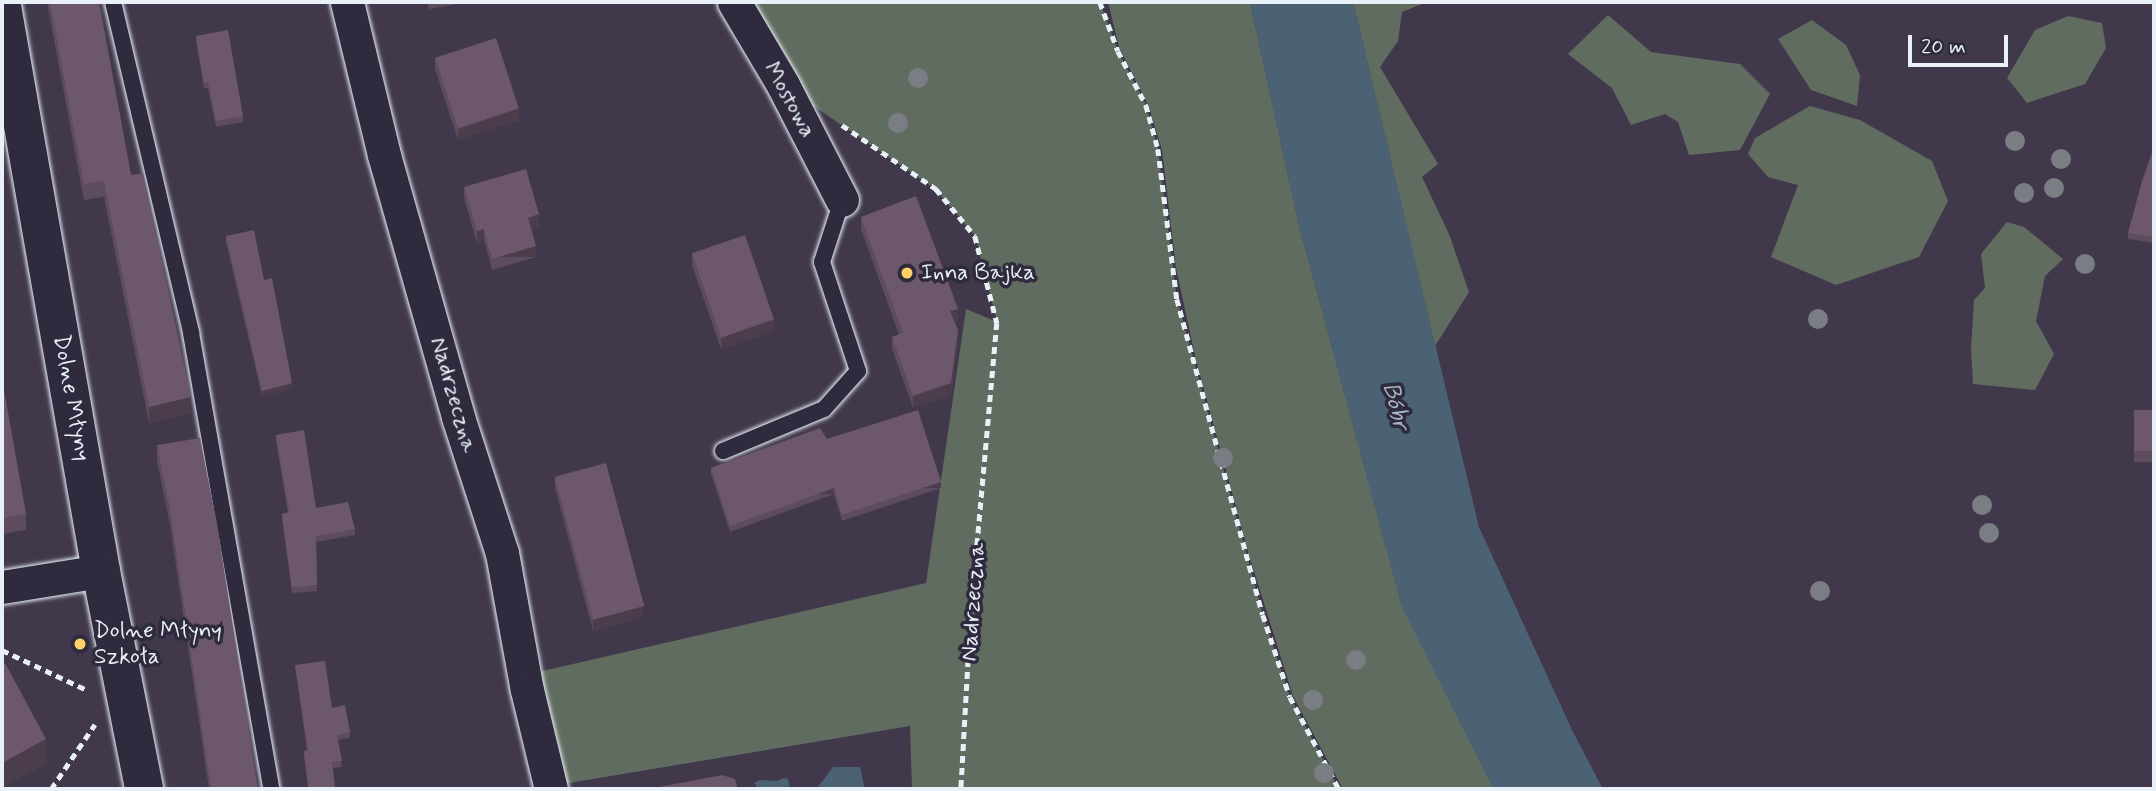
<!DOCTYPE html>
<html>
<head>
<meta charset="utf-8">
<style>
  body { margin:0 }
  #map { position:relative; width:2156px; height:791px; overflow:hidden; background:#41384b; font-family:Mynerve,sans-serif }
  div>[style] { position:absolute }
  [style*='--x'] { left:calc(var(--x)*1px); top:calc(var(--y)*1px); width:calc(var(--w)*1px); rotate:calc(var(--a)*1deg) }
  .green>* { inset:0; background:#616c60 }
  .water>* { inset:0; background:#4a6274 }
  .path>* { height:4.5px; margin-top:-2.25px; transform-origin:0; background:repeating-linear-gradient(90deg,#e8f1f8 0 7px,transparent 0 12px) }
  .roads { filter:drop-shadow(0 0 2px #e8f1f8) drop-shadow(0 0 2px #e8f1f8) }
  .lane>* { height:16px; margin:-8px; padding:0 8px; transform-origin:8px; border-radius:8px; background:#2f2a3d }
  .street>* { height:33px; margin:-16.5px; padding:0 16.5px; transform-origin:16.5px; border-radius:16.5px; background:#2f2a3d }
  .secondary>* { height:38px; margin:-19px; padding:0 19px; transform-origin:19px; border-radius:19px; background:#2f2a3d }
  .trees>* { width:20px; height:20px; margin:-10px; border-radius:50%; background:#7b7d85 }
  .wall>* { inset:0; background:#5d4b5e; transform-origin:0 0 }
  .shaded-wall>* { inset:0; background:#4c3d4c; transform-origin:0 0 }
  .building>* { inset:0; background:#6c576d; transform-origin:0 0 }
  .dots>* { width:19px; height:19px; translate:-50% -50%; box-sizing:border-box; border:4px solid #2f2a3d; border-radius:50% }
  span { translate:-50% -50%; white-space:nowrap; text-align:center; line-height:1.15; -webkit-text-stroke:7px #2f2a3d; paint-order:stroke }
  .street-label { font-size:23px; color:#e8f1f8 }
  .poi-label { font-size:23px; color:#e8f1f8 }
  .left { translate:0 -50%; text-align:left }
  .water-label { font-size:24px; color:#a9b8c3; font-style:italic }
  .frame { position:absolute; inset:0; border:4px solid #e8f1f8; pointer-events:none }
  .scale { position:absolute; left:1908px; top:35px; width:100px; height:32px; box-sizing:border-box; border:4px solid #e8f1f8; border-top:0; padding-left:9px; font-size:21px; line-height:24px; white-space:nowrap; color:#e8f1f8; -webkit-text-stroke:5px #2f2a3d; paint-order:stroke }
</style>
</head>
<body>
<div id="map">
  <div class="green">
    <div style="clip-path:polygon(734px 2px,1100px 2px,1118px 51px,1146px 105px,1158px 149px,1177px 299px,1263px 615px,1290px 697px,1339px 789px,912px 789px,910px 726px,551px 786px,525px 675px,926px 583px,966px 309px,997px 322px,975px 236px,935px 189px,783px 85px)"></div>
    <div style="clip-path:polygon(1108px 2px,1250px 2px,1299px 225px,1402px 606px,1494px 789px,1343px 789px,1293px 696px,1249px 555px,1196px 360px,1176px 268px,1162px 150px,1149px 107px,1119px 47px)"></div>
    <div style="clip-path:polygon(1353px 2px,1427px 2px,1402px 12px,1398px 41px,1380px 67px,1438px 164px,1422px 177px,1449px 234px,1469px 292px,1435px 346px)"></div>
    <div style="clip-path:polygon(1608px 15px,1651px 52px,1740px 64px,1770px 94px,1740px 150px,1689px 155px,1678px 122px,1665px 114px,1631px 125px,1612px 88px,1568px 54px)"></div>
    <div style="clip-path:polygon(2068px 16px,2102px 23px,2106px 48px,2085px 84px,2027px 103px,2007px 78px,2035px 30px)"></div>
    <div style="clip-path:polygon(1812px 20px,1846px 45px,1860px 75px,1857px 106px,1811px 90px,1778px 39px)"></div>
    <div style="clip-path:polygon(1810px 106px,1860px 120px,1932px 161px,1948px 201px,1919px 257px,1836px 285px,1771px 257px,1798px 185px,1768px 177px,1748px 154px,1755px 138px)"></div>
    <div style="clip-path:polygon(2007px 222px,2024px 227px,2063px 259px,2045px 276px,2036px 321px,2054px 354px,2035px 390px,1973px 384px,1971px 349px,1974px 300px,1985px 288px,1981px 254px)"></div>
  </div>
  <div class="water">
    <div style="clip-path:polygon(1250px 2px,1353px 2px,1479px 527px,1573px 732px,1603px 789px,1494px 789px,1402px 607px,1299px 225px)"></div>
    <div style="clip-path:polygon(833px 767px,860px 767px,865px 789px,759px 789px,754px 783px,760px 780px,777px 781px,784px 778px,788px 779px,790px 789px,818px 787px)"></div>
  </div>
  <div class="path">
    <div style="--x:1100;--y:2;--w:52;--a:69.8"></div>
    <div style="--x:1118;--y:51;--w:61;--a:62.6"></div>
    <div style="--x:1146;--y:105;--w:46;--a:74.7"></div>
    <div style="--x:1158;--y:149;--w:151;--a:82.8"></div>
    <div style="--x:1177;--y:299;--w:327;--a:74.8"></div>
    <div style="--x:1263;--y:615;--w:86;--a:71.8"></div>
    <div style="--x:1290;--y:697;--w:104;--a:62"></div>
    <div style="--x:842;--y:125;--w:114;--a:34.2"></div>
    <div style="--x:936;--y:189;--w:61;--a:50.3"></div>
    <div style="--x:975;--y:236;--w:90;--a:75.8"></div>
    <div style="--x:997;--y:323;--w:290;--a:95.1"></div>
    <div style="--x:971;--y:612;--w:177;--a:93.2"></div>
    <div style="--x:2;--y:650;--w:94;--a:25.2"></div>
    <div style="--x:51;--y:789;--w:78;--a:-55.9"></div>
  </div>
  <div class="roads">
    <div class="lane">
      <div style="--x:113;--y:2;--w:340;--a:76.7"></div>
      <div style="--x:191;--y:333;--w:463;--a:80"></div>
      <div style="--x:723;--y:451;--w:109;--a:-22.6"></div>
      <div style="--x:824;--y:409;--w:51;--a:-48.2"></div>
      <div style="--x:858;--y:371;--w:115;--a:-108.3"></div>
      <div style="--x:822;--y:262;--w:65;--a:-72.1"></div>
    </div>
    <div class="street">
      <div style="--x:347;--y:2;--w:157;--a:76.4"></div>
      <div style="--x:384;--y:155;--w:272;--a:74.2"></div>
      <div style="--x:458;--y:417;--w:143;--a:72.1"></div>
      <div style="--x:502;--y:553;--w:139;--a:79.7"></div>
      <div style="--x:527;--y:690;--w:102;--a:76.4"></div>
      <div style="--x:734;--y:2;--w:96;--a:59.4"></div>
      <div style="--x:783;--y:85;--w:129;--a:62.8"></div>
      <div style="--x:2;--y:587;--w:100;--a:-9.2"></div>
    </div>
    <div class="secondary">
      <div style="--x:2;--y:6;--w:574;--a:80.06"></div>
      <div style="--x:101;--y:571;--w:222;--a:78.8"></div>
    </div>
  </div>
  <div class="trees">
    <div style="left:918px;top:78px"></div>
    <div style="left:898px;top:123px"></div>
    <div style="left:2015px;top:141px"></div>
    <div style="left:2061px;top:159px"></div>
    <div style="left:2054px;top:188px"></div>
    <div style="left:2024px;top:193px"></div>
    <div style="left:2085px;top:264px"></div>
    <div style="left:1818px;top:319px"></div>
    <div style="left:1223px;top:458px"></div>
    <div style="left:1982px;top:505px"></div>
    <div style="left:1989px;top:533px"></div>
    <div style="left:1820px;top:591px"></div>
    <div style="left:1356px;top:660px"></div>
    <div style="left:1313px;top:700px"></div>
    <div style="left:1324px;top:773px"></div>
  </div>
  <div class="wall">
    <div style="clip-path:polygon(47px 2px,99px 2px,131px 175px,191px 413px,149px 423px,104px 197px,84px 200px)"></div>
    <div style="clip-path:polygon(427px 2px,470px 2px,429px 9px)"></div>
    <div style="clip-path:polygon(196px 36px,243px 116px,243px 122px,216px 127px,208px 88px,204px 88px,196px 42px)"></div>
    <div style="clip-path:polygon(435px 58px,519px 120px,458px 140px,435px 69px)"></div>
    <div style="clip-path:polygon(2154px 147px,2154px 243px,2128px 239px,2128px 233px)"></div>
    <div style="clip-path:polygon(464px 187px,539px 226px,531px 228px,536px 257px,492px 270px,484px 240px,477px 243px,464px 198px)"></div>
    <div style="clip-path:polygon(861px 217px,958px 321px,955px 322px,958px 343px,951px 395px,913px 408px,892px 349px,892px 337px,899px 335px,861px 229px)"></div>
    <div style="clip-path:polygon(226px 236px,264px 280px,292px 389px,262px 396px,226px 242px)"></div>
    <div style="clip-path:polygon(692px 253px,774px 331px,721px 349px,692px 265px)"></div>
    <div style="clip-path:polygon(2px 379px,26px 514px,26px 530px,2px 534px)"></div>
    <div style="left:2134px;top:410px;width:20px;height:52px"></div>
    <div style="clip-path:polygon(276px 435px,316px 508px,355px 529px,355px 535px,316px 542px,317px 591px,292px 593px,282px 520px,282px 514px,288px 513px,276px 441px)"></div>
    <div style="clip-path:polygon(827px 439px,941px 488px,842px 521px,834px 494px,730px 532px,711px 474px,711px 468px)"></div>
    <div style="clip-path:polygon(157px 445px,258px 789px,209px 789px,170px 525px,157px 461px)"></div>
    <div style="clip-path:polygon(555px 477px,643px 617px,593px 631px,555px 488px)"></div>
    <div style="clip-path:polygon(295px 665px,332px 708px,350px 732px,350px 738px,338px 740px,342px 767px,333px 768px,335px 789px,308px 789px,304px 757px,304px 751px,307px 751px)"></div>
  </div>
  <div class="shaded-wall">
    <div style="clip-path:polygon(519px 108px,519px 120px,458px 140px,458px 129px)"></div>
    <div style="clip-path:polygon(539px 214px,539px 226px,528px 229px,528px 218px)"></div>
    <div style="clip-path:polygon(484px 229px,484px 240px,477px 243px,477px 231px)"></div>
    <div style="left:536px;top:246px;width:11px;height:46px;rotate:90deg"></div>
    <div style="clip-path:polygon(958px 309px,958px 321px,950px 324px,950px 311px)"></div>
    <div style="clip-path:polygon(774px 319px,774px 331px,721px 349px,721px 338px)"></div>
    <div style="clip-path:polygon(958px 330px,958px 343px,951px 395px,913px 408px,913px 396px)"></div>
    <div style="clip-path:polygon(292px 383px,292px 389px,262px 396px,262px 391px)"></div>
    <div style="clip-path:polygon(191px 397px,191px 413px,149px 423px,149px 407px)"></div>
    <div style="left:941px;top:482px;width:6px;height:104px;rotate:90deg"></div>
    <div style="left:834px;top:488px;width:6px;height:111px;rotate:90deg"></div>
    <div style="clip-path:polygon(643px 606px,643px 617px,593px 631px,593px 619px)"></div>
    <div style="clip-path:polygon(46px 739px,46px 764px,2px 787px,2px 763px)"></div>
  </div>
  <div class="building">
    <div style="clip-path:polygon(50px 2px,99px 2px,131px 175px,143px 173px,191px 397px,149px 407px,104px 181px,84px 184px)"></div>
    <div style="clip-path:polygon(228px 30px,243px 116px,216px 121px,208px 82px,204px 83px,196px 36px)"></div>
    <div style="left:496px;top:38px;width:74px;height:64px;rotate:72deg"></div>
    <div style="clip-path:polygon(2154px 147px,2154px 237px,2128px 233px,2142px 181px)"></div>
    <div style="clip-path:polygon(526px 169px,539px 214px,528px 218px,536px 246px,492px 259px,484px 229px,477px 231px,464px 187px)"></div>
    <div style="clip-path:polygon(916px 196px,958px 309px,950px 311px,958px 330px,951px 383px,913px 396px,892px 337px,903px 333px,861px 217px)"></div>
    <div style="clip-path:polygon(254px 230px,264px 280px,272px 278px,292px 383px,262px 391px,226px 236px)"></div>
    <div style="left:745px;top:235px;width:89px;height:56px;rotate:71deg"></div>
    <div style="clip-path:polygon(2px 379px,26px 514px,2px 518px)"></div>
    <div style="clip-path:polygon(918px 410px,941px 482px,842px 515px,834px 488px,730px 526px,711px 468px,820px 428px,827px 439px)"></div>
    <div style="left:2134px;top:410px;width:20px;height:41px"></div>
    <div style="clip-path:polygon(304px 430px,316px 508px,348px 502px,355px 529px,316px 536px,317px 585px,292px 587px,282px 514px,289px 512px,276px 435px)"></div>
    <div style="clip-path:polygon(200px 438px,217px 524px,258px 789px,211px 789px,170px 509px,157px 445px)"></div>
    <div style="left:606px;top:463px;width:148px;height:53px;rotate:75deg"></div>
    <div style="clip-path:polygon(325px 661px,332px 708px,345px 705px,350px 732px,337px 735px,342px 761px,332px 762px,335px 789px,309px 789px,304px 751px,308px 750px,295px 665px)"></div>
    <div style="clip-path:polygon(5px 663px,46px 739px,2px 763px,2px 664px)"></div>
    <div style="clip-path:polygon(722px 775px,735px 779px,738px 789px,653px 789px,654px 788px)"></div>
  </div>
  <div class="dots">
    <div style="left:907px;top:273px;background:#ffd166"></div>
    <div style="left:80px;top:644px;background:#ffd166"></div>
  </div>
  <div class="street-label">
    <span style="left:789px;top:100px;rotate:61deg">Mostowa</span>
    <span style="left:453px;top:395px;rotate:74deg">Nadrzeczna</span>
    <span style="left:71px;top:398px;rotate:80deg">Dolne Młyny</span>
    <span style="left:974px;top:602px;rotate:-86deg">Nadrzeczna</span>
  </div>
  <div class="poi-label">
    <span class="left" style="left:921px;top:273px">Inna Bajka</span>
    <span class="left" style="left:94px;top:644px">Dolne Młyny<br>Szkoła</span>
  </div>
  <div class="water-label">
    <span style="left:1395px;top:406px;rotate:76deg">Bóbr</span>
  </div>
  <div class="frame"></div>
  <div class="scale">20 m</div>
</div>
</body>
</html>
